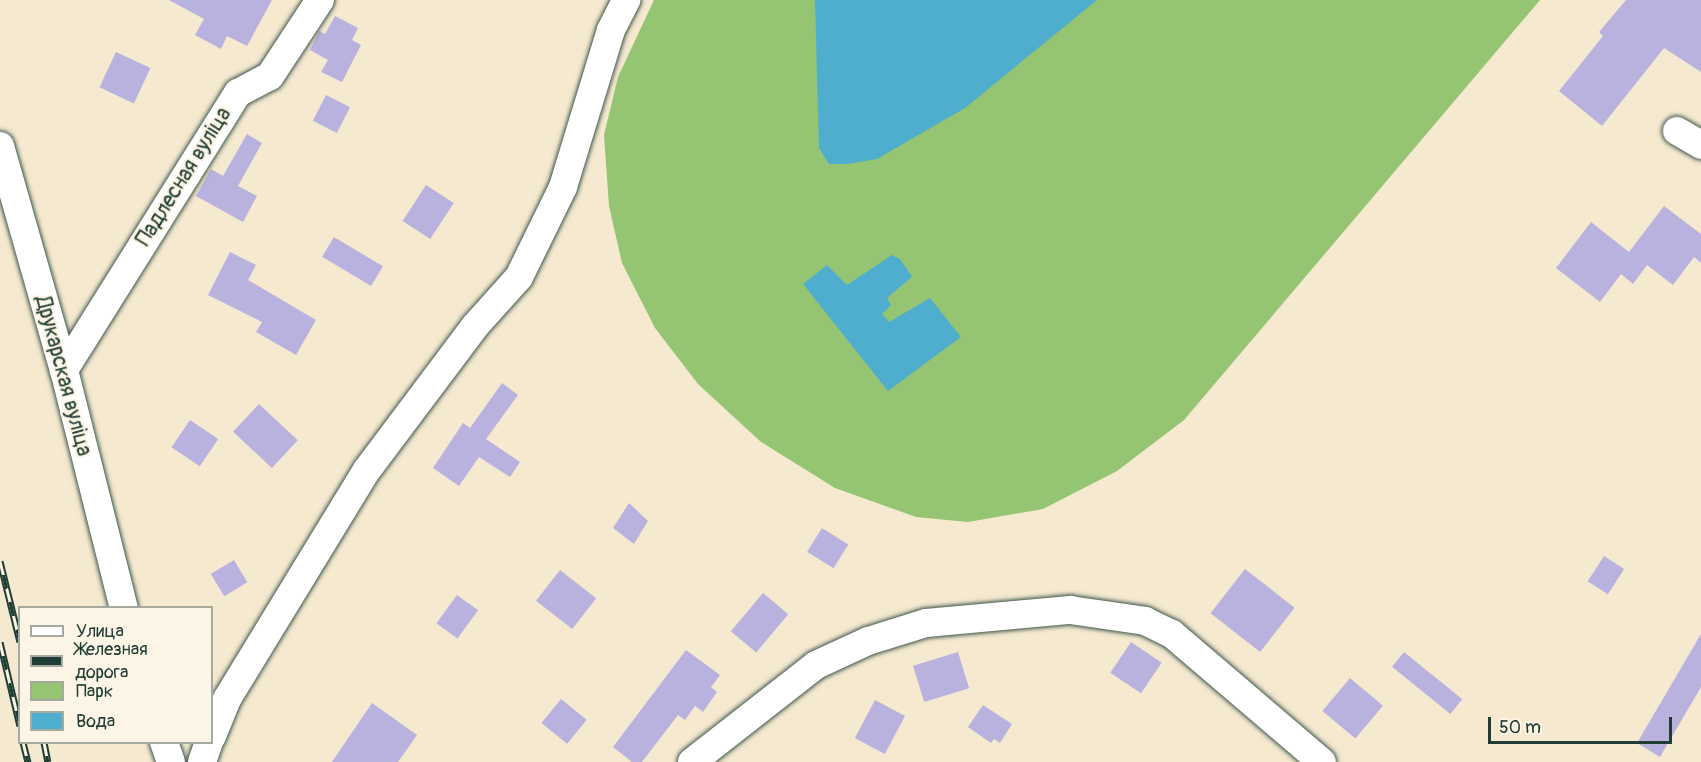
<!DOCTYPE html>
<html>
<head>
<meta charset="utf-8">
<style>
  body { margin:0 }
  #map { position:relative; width:1701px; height:762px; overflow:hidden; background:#f5e9d0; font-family:Pangolin,sans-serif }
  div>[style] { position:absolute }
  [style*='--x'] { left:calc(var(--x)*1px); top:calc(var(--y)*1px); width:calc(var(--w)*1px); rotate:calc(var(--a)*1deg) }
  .green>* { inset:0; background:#95c473 }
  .water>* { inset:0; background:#4faecd }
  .building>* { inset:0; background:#bab2de; transform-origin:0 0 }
  .roads { filter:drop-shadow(0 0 2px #3f574b) drop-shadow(0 0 2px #3f574b) }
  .minor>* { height:28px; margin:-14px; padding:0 14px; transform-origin:14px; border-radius:14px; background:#fff }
  .rail>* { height:7px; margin-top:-3.5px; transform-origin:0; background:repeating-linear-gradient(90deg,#fcf5e5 0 14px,#1f3d34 0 28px); box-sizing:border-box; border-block:2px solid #1f3d34 }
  span { translate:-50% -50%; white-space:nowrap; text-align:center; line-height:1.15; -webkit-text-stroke:4.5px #fcf5e5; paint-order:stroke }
  .street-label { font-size:21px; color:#1f3d34 }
  .legend { position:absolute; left:18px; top:606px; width:195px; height:138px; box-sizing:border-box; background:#fcf5e5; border:2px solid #a4ab9e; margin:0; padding:8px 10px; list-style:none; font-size:18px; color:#1f3d34 }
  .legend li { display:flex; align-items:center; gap:12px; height:30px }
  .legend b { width:30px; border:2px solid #a4ab9e }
  .scale { position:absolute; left:1488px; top:717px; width:184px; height:27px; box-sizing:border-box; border:3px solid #1f3d34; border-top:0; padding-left:8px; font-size:18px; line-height:21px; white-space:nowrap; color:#1f3d34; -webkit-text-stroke:4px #fcf5e5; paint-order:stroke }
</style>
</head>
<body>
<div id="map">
  <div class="green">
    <div style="clip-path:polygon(654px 0,1540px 0,1184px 420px,1117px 471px,1043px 509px,968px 522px,916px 517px,835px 488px,761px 442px,698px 384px,655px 328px,622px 263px,609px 206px,604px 135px,618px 77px)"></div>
  </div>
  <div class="water">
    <div style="clip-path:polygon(815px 0,1097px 0,965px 108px,877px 159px,848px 164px,829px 164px,819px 148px)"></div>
    <div style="clip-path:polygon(892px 255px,900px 259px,912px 277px,887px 298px,891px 305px,882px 314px,889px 322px,930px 298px,961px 337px,888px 391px,803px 284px,827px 265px,847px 285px)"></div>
  </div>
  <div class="building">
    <div style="clip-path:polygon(169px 0,272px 0,247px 46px,227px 36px,221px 49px,195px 35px,204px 19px)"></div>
    <div style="clip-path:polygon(1626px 0,1701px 0,1701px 72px,1664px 48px,1602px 126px,1559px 91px,1603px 36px,1599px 32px)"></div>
    <div style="clip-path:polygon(335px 16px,358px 28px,352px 40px,361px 45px,342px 82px,321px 72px,328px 60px,310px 50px,319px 31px,325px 34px)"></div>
    <div style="left:116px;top:52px;width:38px;height:39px;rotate:25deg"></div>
    <div style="left:326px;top:95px;width:27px;height:29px;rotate:27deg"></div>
    <div style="clip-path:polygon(247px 134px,262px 143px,238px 186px,257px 196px,243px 222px,196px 196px,211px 169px,223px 176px)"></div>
    <div style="left:426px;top:185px;width:33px;height:43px;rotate:33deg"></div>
    <div style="clip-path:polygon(1664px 206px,1701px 234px,1701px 263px,1694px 257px,1673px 285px,1647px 265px,1633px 284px,1621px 274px,1600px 302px,1556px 268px,1591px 222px,1629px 252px)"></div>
    <div style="left:334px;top:237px;width:57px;height:23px;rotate:31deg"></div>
    <div style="clip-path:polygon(230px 252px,256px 265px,248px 280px,316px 320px,296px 355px,256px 332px,262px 322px,208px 295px)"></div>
    <div style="clip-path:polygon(502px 383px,518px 395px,486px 439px,520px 462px,510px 477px,479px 457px,459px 486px,433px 468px,463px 423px,470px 428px)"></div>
    <div style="left:259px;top:404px;width:53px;height:38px;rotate:43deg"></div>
    <div style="left:190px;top:420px;width:34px;height:33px;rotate:34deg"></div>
    <div style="clip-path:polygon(629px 503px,648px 521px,634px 544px,613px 528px)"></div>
    <div style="left:822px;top:528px;width:31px;height:28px;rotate:32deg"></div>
    <div style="left:1604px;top:556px;width:24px;height:30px;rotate:33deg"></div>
    <div style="left:234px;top:560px;width:26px;height:27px;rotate:59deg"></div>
    <div style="left:1245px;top:569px;width:63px;height:56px;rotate:38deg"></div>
    <div style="left:560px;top:570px;width:46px;height:39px;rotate:38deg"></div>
    <div style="left:763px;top:593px;width:33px;height:50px;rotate:40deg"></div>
    <div style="left:457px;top:595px;width:26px;height:35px;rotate:36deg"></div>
    <div style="clip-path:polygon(1701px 634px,1701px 687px,1660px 757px,1637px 743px)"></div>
    <div style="left:1131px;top:642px;width:37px;height:37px;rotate:34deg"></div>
    <div style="clip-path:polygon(686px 650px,720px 675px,711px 687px,717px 692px,703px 712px,695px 706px,685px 720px,678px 715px,642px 762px,632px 762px,613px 747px)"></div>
    <div style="left:958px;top:652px;width:38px;height:47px;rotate:73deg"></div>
    <div style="left:1404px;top:652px;width:75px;height:19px;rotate:39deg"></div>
    <div style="left:1350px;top:678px;width:43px;height:43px;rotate:40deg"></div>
    <div style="left:561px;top:699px;width:33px;height:31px;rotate:39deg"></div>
    <div style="left:875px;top:700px;width:34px;height:43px;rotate:28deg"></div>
    <div style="clip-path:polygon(372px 703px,417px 735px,398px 762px,332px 762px)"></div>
    <div style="clip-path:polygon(983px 705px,1012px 724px,1000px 743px,994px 739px,991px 743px,968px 727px)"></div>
  </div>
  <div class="roads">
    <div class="minor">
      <div style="--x:1677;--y:131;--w:28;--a:30"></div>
      <div style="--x:0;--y:146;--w:233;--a:74.1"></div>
      <div style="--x:64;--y:370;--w:245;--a:75.9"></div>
      <div style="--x:64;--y:370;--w:327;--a:-57.9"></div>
      <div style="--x:238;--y:93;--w:36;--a:-28"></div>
      <div style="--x:270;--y:76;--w:91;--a:-56.7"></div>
      <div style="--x:212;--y:736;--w:40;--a:-68"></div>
      <div style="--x:227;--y:699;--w:268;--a:-58.6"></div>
      <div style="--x:367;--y:470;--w:181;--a:-53.1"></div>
      <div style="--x:476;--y:325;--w:64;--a:-48.1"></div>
      <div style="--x:519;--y:277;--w:100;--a:-63.9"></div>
      <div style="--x:563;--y:187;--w:164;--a:-73"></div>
      <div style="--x:611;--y:30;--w:34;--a:-63"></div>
      <div style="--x:164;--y:742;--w:21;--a:71"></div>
      <div style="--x:202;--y:762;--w:21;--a:-71"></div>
      <div style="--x:692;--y:762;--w:157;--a:-38"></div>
      <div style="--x:816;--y:665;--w:57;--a:-24.8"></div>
      <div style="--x:868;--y:641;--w:61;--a:-17.2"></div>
      <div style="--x:926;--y:623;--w:145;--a:-5.2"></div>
      <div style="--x:1070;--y:610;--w:76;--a:8.3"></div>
      <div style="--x:1145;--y:621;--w:30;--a:26"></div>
      <div style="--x:1172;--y:634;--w:197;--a:40.5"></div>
    </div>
  </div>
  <div class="rail">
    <div style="--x:0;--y:561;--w:83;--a:76.1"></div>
    <div style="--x:0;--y:642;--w:86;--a:76.6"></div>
    <div style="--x:23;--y:742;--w:21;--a:76"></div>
    <div style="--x:44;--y:742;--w:20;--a:79"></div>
  </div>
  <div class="street-label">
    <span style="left:184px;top:177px;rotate:-58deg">Падлесная вуліца</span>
    <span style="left:63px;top:376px;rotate:75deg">Друкарская вуліца</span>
  </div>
  <ul class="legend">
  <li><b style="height:8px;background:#fff"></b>Улица</li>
  <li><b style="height:8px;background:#1f3d34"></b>Железная дорога</li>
  <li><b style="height:16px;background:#95c473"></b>Парк</li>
  <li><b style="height:16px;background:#4faecd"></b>Вода</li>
  </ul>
  <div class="scale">50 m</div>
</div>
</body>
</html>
